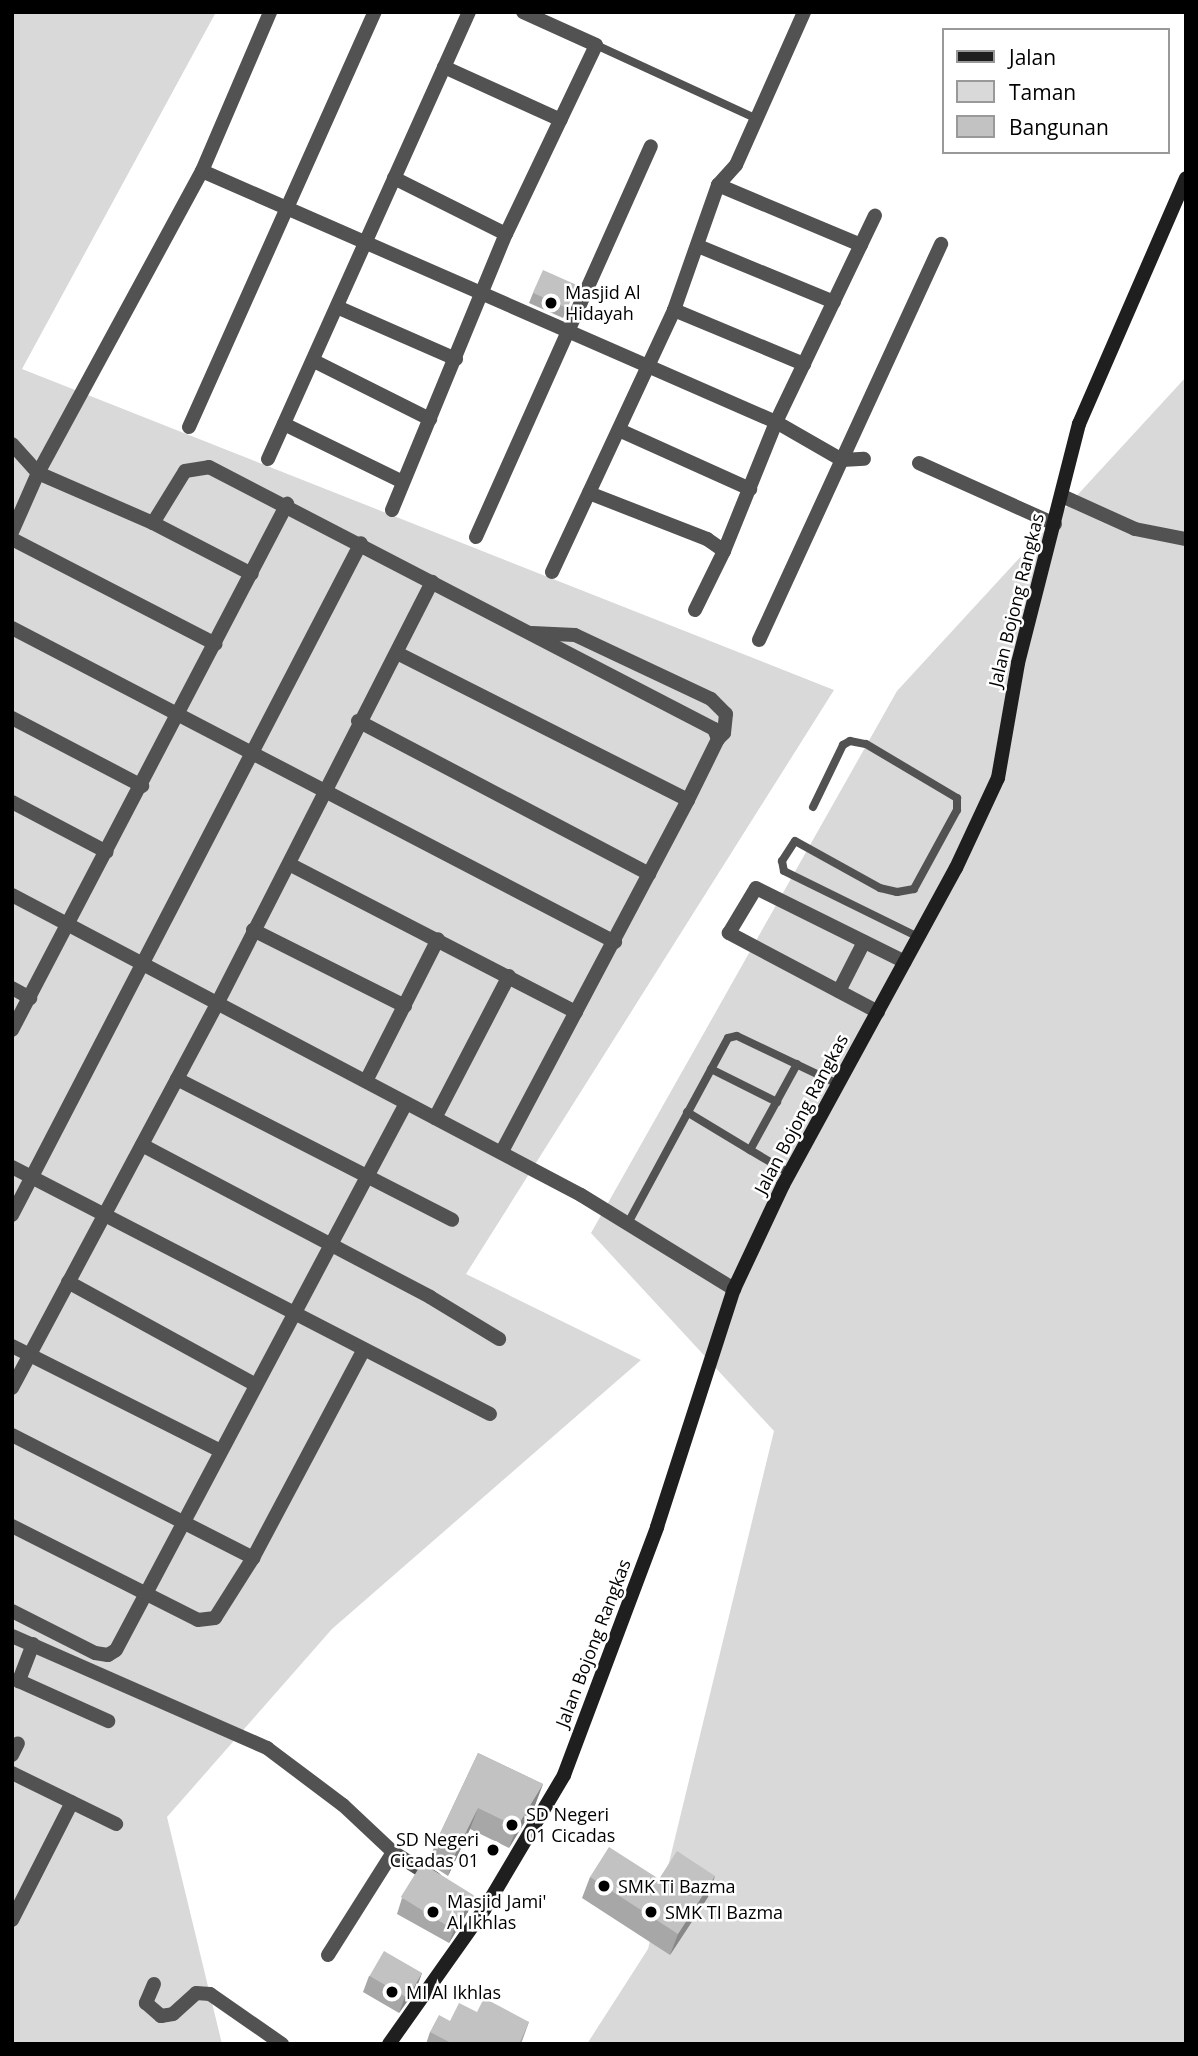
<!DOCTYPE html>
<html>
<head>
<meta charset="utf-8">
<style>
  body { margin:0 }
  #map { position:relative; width:1198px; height:2056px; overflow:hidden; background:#fff; font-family:"Open Sans",sans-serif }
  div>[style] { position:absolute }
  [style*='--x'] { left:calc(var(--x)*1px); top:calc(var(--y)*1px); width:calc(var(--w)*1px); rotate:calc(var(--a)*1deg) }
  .green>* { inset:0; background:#d9d9d9 }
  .lane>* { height:8px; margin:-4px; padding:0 4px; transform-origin:4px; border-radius:4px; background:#525252 }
  .street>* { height:14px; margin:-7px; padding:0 7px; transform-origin:7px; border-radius:7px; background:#525252 }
  .secondary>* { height:14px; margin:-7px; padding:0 7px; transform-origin:7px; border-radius:7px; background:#1f1f1f }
  .wall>* { inset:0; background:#a7a7a7 }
  .shaded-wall>* { inset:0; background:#888 }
  .building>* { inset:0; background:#c2c2c2; transform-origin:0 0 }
  .dots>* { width:19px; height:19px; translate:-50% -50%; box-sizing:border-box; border:4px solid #fff; border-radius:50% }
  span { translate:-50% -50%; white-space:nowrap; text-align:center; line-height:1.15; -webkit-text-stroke:5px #fff; paint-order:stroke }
  .poi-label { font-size:18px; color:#000 }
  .left { translate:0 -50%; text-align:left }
  .right { translate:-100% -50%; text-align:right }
  .street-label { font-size:18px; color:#000 }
  .frame { position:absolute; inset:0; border:14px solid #000; pointer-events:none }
  .legend { position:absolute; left:942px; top:28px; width:228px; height:126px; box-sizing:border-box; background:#fff; border:2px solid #999; margin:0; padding:9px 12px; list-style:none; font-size:21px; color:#000 }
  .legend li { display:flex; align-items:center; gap:14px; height:35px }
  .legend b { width:35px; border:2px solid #999 }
</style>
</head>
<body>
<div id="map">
  <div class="green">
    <div style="clip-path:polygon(12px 12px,216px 12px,22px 369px,834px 690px,466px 1274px,641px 1360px,332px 1629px,167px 1817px,222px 2044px,12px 2044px)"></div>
    <div style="clip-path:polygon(1186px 377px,1186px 2044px,587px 2044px,648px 1949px,774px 1431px,591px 1233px,897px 691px)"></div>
  </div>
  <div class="lane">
    <div style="--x:596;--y:45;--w:177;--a:24.7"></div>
    <div style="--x:813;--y:807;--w:69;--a:-64.2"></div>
    <div style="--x:843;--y:745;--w:8;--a:-30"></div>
    <div style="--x:850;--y:741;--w:16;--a:11"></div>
    <div style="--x:866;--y:744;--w:106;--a:30.7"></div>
    <div style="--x:957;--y:798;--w:12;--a:90"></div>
    <div style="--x:957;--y:810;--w:90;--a:118.6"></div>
    <div style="--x:914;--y:889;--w:17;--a:170"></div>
    <div style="--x:897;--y:892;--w:17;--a:-167"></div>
    <div style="--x:880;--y:888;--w:97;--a:-151.1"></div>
    <div style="--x:795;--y:841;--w:24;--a:123"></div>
    <div style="--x:782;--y:861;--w:10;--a:79"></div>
    <div style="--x:784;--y:871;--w:149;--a:26.2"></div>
    <div style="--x:711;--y:1069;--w:74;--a:26.6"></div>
    <div style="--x:687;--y:1112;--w:74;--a:31.1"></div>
    <div style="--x:750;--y:1150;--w:98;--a:-61.3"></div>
    <div style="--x:750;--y:1150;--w:45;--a:30.5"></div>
    <div style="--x:628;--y:1223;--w:210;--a:-61.6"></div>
    <div style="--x:728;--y:1038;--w:9;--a:-13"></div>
    <div style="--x:737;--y:1036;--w:112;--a:25.4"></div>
  </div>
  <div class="street">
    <div style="--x:444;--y:67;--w:128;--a:24.4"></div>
    <div style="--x:202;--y:171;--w:626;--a:23.62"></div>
    <div style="--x:776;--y:422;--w:76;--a:29.9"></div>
    <div style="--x:842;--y:460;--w:22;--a:-3"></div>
    <div style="--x:394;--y:178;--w:125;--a:26.6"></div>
    <div style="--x:718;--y:185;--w:155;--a:22.8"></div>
    <div style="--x:698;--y:246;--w:147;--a:22.4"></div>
    <div style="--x:337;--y:307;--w:130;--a:23.6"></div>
    <div style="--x:674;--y:310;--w:141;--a:22.6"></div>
    <div style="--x:314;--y:361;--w:130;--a:26.6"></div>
    <div style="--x:284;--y:424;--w:130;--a:26"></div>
    <div style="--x:189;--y:427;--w:455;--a:-65.9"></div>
    <div style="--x:619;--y:430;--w:144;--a:24.2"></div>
    <div style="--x:12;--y:444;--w:39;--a:48"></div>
    <div style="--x:38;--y:473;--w:125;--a:23.5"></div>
    <div style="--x:153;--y:523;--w:111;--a:27.3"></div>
    <div style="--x:268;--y:459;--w:490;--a:-65.8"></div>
    <div style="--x:919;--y:463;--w:149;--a:24.2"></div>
    <div style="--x:589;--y:493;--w:127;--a:21.3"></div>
    <div style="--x:707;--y:539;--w:21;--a:35"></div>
    <div style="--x:724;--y:551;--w:139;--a:-68"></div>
    <div style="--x:776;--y:422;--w:229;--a:-64.4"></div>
    <div style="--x:1062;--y:496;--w:80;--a:24.3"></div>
    <div style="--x:1135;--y:529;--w:52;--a:11.1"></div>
    <div style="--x:392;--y:510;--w:299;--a:-67.6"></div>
    <div style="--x:506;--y:234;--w:209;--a:-64.5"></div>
    <div style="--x:596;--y:45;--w:80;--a:-155.7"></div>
    <div style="--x:153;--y:523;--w:61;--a:-58.4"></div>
    <div style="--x:185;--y:471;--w:24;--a:-9"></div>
    <div style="--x:209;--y:467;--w:569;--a:27.42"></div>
    <div style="--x:714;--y:729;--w:11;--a:68"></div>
    <div style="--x:718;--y:739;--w:68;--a:116.2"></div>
    <div style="--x:688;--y:800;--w:399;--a:117.9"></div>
    <div style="--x:12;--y:532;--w:64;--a:-66.2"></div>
    <div style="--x:38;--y:473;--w:344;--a:-61.5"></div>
    <div style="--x:202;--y:171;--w:173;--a:-66.8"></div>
    <div style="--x:476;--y:537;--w:428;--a:-65.9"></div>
    <div style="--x:12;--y:539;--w:229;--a:27.3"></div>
    <div style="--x:552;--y:572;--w:289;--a:-65"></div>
    <div style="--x:674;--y:310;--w:133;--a:-70.6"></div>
    <div style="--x:718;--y:185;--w:27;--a:-48"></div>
    <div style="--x:736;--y:165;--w:167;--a:-66"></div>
    <div style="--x:695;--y:610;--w:66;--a:-63.8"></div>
    <div style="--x:12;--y:628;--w:680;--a:27.51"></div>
    <div style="--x:532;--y:633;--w:43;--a:2.7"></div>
    <div style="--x:575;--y:635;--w:150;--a:25.2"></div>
    <div style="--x:711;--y:699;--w:21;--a:45"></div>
    <div style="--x:726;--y:714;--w:19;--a:96"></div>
    <div style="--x:724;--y:733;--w:8;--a:135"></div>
    <div style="--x:759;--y:640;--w:436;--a:-65.3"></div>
    <div style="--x:397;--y:653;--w:326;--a:26.8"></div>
    <div style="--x:12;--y:718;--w:147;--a:27.6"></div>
    <div style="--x:358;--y:721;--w:329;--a:27.7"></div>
    <div style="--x:12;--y:802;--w:107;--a:27.8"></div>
    <div style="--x:289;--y:864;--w:323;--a:27.3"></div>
    <div style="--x:12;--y:895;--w:643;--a:27.8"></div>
    <div style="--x:581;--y:1195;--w:180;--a:31.6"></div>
    <div style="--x:253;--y:930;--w:170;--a:26.6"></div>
    <div style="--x:12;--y:988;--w:21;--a:29"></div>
    <div style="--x:839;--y:991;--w:55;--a:-63"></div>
    <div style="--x:878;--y:1012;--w:169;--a:-152.1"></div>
    <div style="--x:729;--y:933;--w:52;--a:-59"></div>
    <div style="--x:756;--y:888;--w:166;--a:26.4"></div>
    <div style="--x:12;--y:1030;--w:594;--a:-62.4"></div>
    <div style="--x:177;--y:1079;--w:309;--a:27.1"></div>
    <div style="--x:366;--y:1081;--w:159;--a:-63.1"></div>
    <div style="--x:435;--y:1118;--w:160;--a:-62.5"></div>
    <div style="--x:142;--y:1145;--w:326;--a:27.8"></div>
    <div style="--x:430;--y:1297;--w:81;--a:31.3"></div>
    <div style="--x:12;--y:1167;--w:538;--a:27.33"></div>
    <div style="--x:12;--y:1215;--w:757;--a:-62.56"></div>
    <div style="--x:68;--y:1282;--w:214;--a:28.7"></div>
    <div style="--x:12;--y:1346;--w:232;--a:26.7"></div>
    <div style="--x:12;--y:1388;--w:435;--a:-61.9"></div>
    <div style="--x:217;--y:1004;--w:474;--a:-63"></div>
    <div style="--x:12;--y:1435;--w:271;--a:27"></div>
    <div style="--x:12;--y:1526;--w:208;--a:26.8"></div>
    <div style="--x:198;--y:1620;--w:17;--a:-7"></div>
    <div style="--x:215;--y:1618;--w:71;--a:-57.7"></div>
    <div style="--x:253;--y:1558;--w:234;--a:-62"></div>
    <div style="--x:12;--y:1611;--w:93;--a:26.8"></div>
    <div style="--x:95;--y:1653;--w:13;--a:9"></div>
    <div style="--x:108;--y:1655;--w:9;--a:-32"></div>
    <div style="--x:116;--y:1650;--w:617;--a:-62.06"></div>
    <div style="--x:12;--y:1636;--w:279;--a:23.7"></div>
    <div style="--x:267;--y:1748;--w:95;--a:36.9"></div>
    <div style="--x:343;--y:1805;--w:69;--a:43.2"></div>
    <div style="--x:393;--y:1852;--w:50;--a:32.7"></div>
    <div style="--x:33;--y:1644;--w:40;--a:111"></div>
    <div style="--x:19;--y:1681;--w:98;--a:24.2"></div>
    <div style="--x:12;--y:1755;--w:13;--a:-63"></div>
    <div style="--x:12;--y:1773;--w:116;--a:26.1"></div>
    <div style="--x:12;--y:1920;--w:132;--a:-63"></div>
    <div style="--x:328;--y:1955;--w:122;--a:-57.7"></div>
    <div style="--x:154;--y:1984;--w:21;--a:113"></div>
    <div style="--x:146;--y:2003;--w:20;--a:41"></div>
    <div style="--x:161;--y:2016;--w:12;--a:-9"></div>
    <div style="--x:173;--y:2014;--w:31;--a:-42"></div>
    <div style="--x:196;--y:1993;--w:14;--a:4"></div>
    <div style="--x:210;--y:1994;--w:88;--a:34.8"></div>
  </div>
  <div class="secondary">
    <div style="--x:389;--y:2044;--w:164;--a:-54.7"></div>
    <div style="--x:484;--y:1910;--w:157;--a:-59.3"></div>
    <div style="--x:564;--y:1775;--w:265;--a:-69.4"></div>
    <div style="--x:657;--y:1527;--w:250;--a:-72.1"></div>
    <div style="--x:734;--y:1289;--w:115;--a:-64.8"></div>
    <div style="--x:783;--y:1185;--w:361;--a:-61.4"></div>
    <div style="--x:956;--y:868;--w:99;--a:-65"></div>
    <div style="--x:998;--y:778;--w:117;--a:-80.1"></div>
    <div style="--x:1018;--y:663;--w:247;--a:-75.7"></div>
    <div style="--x:1079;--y:424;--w:268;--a:-66.5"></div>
  </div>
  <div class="wall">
    <div style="clip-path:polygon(577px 285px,563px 318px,529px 303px,533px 293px)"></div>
    <div style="clip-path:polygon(478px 1753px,543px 1784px,535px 1805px,509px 1848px,470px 1829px,448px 1876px,428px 1863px,436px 1842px)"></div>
    <div style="clip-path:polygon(715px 1876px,708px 1897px,670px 1955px,582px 1898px,590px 1877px,659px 1879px)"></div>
    <div style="clip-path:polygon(402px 1898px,468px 1912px,449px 1943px,397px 1914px)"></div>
    <div style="clip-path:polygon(422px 1973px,416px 1989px,399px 2013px,363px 1992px,369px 1976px)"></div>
    <div style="clip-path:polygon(477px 2012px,529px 2022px,521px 2044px,426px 2044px,430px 2032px,450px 2021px)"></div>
  </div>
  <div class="shaded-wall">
    <div style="clip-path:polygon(543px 1784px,535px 1805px,509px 1848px,517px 1827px)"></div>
    <div style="clip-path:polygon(478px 1808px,470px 1829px,448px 1876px,455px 1854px)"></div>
    <div style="clip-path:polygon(715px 1876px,708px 1897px,670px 1955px,678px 1934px)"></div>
    <div style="clip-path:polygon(474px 1895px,468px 1912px,449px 1943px,455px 1927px)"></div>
    <div style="clip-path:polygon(422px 1973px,416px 1989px,399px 2013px,405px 1997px)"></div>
  </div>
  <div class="building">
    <div style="left:543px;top:270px;width:37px;height:25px;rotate:24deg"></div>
    <div style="clip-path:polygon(478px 1753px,543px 1784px,517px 1827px,478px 1808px,455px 1854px,436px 1842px)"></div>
    <div style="clip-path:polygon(609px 1847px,659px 1879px,677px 1851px,715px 1876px,678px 1934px,590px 1877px)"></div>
    <div style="left:422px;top:1863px;width:61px;height:40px;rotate:32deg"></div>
    <div style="left:384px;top:1951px;width:44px;height:29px;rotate:30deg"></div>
    <div style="clip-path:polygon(484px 1998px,529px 2022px,519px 2044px,453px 2044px,430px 2032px,439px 2015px,450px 2021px,459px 2003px,477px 2012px)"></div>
  </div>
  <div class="dots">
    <div style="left:551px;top:303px;background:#000"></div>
    <div style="left:512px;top:1825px;background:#000"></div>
    <div style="left:493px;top:1850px;background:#000"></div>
    <div style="left:604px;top:1886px;background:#000"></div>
    <div style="left:433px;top:1912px;background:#000"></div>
    <div style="left:651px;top:1912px;background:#000"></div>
    <div style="left:392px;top:1992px;background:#000"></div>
  </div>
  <div class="poi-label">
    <span class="left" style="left:565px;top:303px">Masjid Al<br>Hidayah</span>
    <span class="left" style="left:526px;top:1825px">SD Negeri<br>01 Cicadas</span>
    <span class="right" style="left:479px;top:1850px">SD Negeri<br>Cicadas 01</span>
    <span class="left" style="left:618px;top:1886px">SMK Ti Bazma</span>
    <span class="left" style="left:447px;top:1912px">Masjid Jami'<br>Al Ikhlas</span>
    <span class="left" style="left:665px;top:1912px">SMK TI Bazma</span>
    <span class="left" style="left:406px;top:1992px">MI Al Ikhlas</span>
  </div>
  <div class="street-label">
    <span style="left:1016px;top:600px;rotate:-76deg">Jalan Bojong Rangkas</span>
    <span style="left:801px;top:1114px;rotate:-62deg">Jalan Bojong Rangkas</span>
    <span style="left:593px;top:1643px;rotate:-69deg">Jalan Bojong Rangkas</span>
  </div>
  <div class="frame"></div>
  <ul class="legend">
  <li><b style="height:9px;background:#1f1f1f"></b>Jalan</li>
  <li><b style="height:19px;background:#d9d9d9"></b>Taman</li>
  <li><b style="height:19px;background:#c2c2c2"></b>Bangunan</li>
  </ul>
</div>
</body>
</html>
